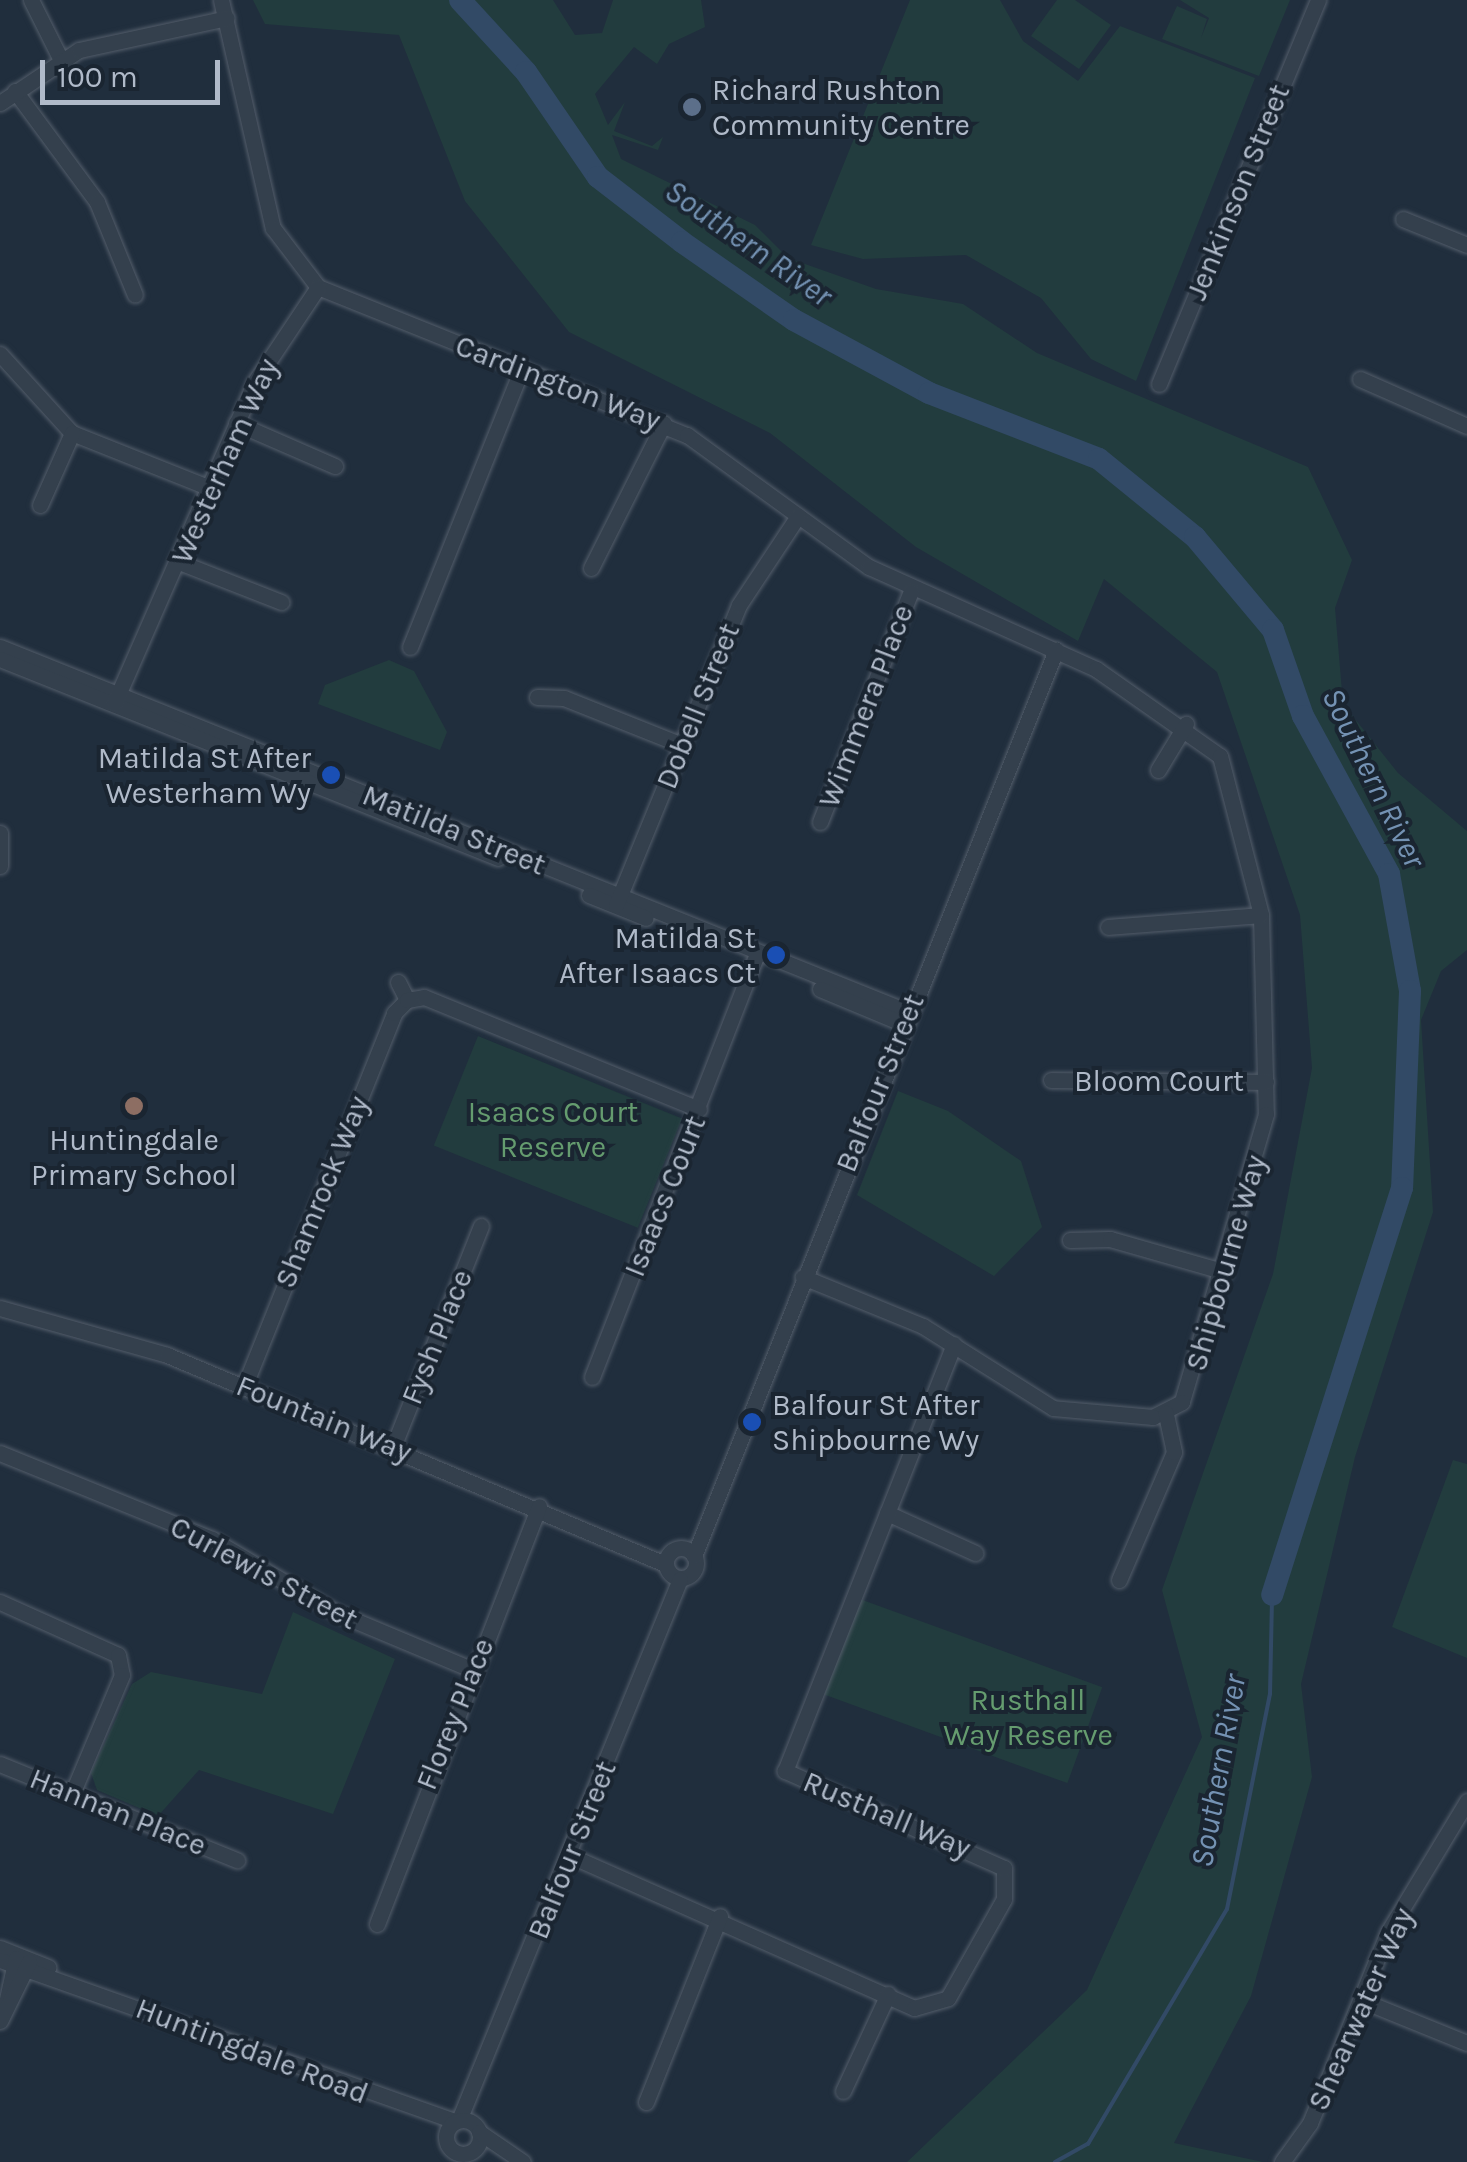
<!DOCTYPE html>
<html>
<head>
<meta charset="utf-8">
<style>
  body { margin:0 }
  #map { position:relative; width:1467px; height:2162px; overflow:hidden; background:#202e3d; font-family:Karla,sans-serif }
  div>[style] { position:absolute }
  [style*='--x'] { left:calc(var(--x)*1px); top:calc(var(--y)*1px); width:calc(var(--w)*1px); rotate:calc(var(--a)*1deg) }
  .green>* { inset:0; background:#223c3e; transform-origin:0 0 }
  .stream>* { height:4px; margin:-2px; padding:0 2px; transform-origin:2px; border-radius:2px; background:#324a66 }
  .river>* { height:22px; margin:-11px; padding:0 11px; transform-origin:11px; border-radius:11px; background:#324a66 }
  .roads { filter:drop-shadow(0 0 2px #535d6a) drop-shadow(0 0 2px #535d6a) }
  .minor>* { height:15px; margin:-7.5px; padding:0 7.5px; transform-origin:7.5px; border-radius:7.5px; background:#34404d }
  .minor>.ring { margin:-7.5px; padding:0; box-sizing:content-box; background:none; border:15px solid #34404d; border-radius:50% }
  .dots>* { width:28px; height:28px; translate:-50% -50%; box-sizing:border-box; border:5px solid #1a2531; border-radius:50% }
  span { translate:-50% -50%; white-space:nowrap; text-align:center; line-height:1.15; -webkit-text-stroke:8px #1a2531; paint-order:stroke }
  .poi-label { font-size:30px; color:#b0bac9 }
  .left { translate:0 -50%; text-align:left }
  .right { translate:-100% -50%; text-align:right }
  .street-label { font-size:30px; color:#b0bac9 }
  .park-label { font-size:30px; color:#659c6f }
  .water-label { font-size:32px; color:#7492b3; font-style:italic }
  .scale { position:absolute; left:40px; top:60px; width:180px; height:45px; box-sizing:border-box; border:5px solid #b0bac9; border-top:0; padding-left:12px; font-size:30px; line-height:35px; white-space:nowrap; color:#b0bac9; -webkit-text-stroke:8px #1a2531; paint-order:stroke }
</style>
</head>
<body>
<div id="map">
  <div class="green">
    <div style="clip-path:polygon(253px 0,553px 0,575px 35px,602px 33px,613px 0,701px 0,705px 27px,669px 44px,657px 64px,634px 47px,595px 94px,608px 125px,625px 102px,614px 131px,652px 146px,663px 137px,658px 150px,612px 135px,621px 159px,755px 225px,788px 258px,876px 289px,963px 304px,1037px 353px,1308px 467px,1352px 560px,1335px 608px,1343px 704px,1398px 773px,1467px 831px,1467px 950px,1441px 971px,1421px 1020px,1433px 1212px,1355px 1457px,1301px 1684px,1312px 1777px,1251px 1996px,1174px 2143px,1263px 2162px,907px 2162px,1087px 1990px,1202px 1737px,1162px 1590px,1273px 1274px,1312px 1068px,1300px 915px,1217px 672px,1104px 579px,1078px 641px,916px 547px,770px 433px,569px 332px,465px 201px,399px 35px,265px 24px)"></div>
    <div style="clip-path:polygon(910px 0,1000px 0,1023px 41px,1078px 81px,1120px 26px,1255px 78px,1136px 381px,1091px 359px,1041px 298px,966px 255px,863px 259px,811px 245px)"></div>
    <div style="clip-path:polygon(1057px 0,1075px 0,1111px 25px,1079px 69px,1031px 36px)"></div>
    <div style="clip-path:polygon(1180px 0,1290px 0,1259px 76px,1162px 39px,1177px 6px,1207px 19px,1201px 38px,1209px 18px)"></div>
    <div style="clip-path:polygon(389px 660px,414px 671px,447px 732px,440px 750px,318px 704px,325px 685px)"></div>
    <div style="left:478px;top:1036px;width:220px;height:118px;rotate:22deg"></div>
    <div style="clip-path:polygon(898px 1091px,948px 1111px,1021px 1161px,1042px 1227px,994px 1276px,857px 1195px)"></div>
    <div style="clip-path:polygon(1453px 1460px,1467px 1464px,1467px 1658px,1392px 1627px)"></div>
    <div style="left:857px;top:1598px;width:261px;height:102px;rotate:20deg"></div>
    <div style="clip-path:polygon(293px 1612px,395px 1659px,333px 1814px,199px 1770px,158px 1816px,97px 1790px,91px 1773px,132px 1684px,151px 1672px,262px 1694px)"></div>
  </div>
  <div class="stream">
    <div style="--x:1055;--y:2162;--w:38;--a:-29"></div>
    <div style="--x:1088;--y:2144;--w:273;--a:-59.4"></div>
    <div style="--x:1227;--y:1909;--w:219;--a:-78.7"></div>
    <div style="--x:1270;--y:1694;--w:99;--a:-88.8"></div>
  </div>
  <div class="river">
    <div style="--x:460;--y:0;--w:98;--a:47.5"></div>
    <div style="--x:526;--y:72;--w:127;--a:55.6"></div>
    <div style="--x:598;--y:177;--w:106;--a:37.7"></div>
    <div style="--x:682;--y:242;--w:136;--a:34.9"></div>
    <div style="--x:794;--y:320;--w:153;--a:28.4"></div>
    <div style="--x:929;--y:393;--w:182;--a:21.2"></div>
    <div style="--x:1099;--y:459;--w:124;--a:39.1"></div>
    <div style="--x:1195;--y:537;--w:121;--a:50"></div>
    <div style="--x:1273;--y:630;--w:91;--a:70.8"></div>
    <div style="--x:1303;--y:716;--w:180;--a:61.4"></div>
    <div style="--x:1389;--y:874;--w:119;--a:79.8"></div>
    <div style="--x:1410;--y:991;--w:197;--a:92.3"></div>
    <div style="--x:1402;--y:1188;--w:427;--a:107.7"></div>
  </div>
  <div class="roads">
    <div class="minor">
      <div style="--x:31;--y:0;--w:65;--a:63.4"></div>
      <div style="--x:221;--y:0;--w:234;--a:77.2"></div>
      <div style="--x:273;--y:228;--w:74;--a:52.7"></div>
      <div style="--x:318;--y:287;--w:398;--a:21.9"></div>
      <div style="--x:687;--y:435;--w:225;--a:36"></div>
      <div style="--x:869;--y:567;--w:249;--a:24.2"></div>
      <div style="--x:1096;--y:669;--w:151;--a:35.1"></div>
      <div style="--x:1220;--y:756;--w:164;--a:75.5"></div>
      <div style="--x:1261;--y:915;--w:199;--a:88.6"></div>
      <div style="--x:1266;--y:1114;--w:300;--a:106.3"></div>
      <div style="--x:1182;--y:1402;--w:33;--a:153"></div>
      <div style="--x:1153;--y:1417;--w:100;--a:-174.9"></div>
      <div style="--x:1053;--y:1408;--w:154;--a:-147.8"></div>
      <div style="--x:923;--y:1326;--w:130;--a:-157.8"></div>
      <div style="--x:15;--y:91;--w:138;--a:53.5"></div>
      <div style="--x:97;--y:202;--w:100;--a:67.8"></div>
      <div style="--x:0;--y:103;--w:95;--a:-33.9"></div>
      <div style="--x:79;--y:50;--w:151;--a:-12.2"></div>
      <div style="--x:1403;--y:219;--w:69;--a:22.1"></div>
      <div style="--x:0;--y:354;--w:107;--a:47.7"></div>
      <div style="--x:72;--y:433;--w:146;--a:21.7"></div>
      <div style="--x:1360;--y:379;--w:117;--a:23.7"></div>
      <div style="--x:1159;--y:384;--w:416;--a:-67.5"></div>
      <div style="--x:236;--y:423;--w:108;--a:23.5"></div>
      <div style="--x:40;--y:505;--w:79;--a:-66"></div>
      <div style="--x:179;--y:562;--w:110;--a:21.4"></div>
      <div style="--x:591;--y:568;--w:162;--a:-63.3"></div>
      <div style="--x:0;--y:647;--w:980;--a:21.88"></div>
      <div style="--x:410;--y:647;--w:301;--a:-68.1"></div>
      <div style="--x:0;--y:659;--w:536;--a:21.78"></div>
      <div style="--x:537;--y:697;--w:27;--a:2"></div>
      <div style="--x:564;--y:698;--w:127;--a:21.7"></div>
      <div style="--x:114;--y:704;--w:350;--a:-66.4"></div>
      <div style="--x:254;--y:383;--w:115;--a:-56.3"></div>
      <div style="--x:1158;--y:770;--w:54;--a:-58.7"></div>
      <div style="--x:820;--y:822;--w:248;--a:-68.5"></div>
      <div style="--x:0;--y:833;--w:33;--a:90"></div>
      <div style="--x:589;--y:895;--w:61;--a:22"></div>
      <div style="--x:616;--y:905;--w:324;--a:-67.7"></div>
      <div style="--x:739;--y:605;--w:107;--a:-56.5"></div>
      <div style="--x:1108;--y:927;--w:153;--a:-4.5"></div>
      <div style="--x:398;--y:982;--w:20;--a:63"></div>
      <div style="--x:820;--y:989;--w:91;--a:22.6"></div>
      <div style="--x:1051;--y:1080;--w:215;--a:0.5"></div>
      <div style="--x:1070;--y:1240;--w:40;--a:-1.4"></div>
      <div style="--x:1110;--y:1239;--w:120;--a:16"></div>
      <div style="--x:0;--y:1308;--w:173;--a:15.7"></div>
      <div style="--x:167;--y:1355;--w:540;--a:22.77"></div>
      <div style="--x:592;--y:1377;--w:455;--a:-68.7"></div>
      <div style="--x:244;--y:1387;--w:403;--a:-68.1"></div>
      <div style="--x:394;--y:1013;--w:18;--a:-45"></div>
      <div style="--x:407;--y:1000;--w:17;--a:-10"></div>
      <div style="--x:424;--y:997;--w:297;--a:22.2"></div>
      <div style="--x:393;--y:1447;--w:238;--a:-68.3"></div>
      <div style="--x:0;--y:1453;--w:229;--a:22.1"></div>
      <div style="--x:212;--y:1539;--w:145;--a:30.6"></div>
      <div style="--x:337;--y:1613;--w:147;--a:22.7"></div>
      <div style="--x:887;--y:1513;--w:97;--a:24.4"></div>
      <div class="ring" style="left:666px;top:1548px;width:15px;height:15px"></div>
      <div style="--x:694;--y:1556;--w:976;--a:-68.22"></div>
      <div style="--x:1119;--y:1580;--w:139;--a:-66.7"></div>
      <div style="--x:1174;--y:1452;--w:40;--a:-102"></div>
      <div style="--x:0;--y:1602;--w:129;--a:24.2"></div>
      <div style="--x:118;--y:1655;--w:20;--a:79"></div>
      <div style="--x:122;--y:1675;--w:129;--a:112.8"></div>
      <div style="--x:0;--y:1764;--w:256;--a:22.1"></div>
      <div style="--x:571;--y:1856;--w:375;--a:23.9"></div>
      <div style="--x:914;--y:2008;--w:35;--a:-16"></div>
      <div style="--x:948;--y:1998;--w:114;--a:-60.5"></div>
      <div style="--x:1004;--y:1899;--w:31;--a:-90"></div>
      <div style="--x:1004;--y:1868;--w:240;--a:-156.1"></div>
      <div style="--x:785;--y:1771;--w:459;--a:-68.4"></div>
      <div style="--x:377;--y:1924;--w:448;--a:-68.8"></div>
      <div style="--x:0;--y:1948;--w:52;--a:21.6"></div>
      <div style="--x:0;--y:1960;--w:483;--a:19.5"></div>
      <div style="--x:1361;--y:2000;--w:114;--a:22.1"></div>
      <div style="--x:5;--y:2008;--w:51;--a:-77.6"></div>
      <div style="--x:0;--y:2021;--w:66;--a:-63.8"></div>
      <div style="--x:843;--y:2091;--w:107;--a:-65.1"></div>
      <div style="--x:646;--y:2102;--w:200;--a:-68.3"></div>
      <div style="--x:459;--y:2120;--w:584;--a:-67.78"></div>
      <div class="ring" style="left:446px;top:2120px;width:19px;height:19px"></div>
      <div style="--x:479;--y:2132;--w:53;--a:34.3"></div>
      <div style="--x:1282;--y:2162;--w:48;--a:-54.3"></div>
      <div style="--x:1310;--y:2123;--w:206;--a:-67.8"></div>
      <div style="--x:1388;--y:1932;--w:153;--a:-58.9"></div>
    </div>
  </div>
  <div class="dots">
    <div style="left:692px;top:107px;background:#5c6f8a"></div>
    <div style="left:331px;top:775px;background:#1a4fb4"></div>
    <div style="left:776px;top:955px;background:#1a4fb4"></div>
    <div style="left:134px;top:1106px;background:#8d6e63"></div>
    <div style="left:752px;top:1422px;background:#1a4fb4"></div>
  </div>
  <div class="poi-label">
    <span class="left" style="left:712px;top:107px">Richard Rushton<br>Community Centre</span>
    <span class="right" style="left:311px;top:775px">Matilda St After<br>Westerham Wy</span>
    <span class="right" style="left:756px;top:955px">Matilda St<br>After Isaacs Ct</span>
    <span style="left:134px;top:1157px">Huntingdale<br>Primary School</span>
    <span class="left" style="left:772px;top:1422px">Balfour St After<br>Shipbourne Wy</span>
  </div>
  <div class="street-label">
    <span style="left:1238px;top:192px;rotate:-68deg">Jenkinson Street</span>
    <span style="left:558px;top:383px;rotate:21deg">Cardington Way</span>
    <span style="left:225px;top:461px;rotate:-66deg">Westerham Way</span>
    <span style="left:698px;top:706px;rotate:-68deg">Dobell Street</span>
    <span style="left:866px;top:706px;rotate:-69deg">Wimmera Place</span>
    <span style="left:454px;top:830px;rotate:22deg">Matilda Street</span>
    <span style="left:1159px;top:1081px">Bloom Court</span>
    <span style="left:880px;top:1083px;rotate:-68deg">Balfour Street</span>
    <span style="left:322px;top:1192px;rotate:-68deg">Shamrock Way</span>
    <span style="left:665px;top:1196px;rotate:-68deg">Isaacs Court</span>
    <span style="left:1226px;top:1263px;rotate:-74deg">Shipbourne Way</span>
    <span style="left:437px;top:1337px;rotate:-68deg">Fysh Place</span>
    <span style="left:324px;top:1419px;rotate:22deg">Fountain Way</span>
    <span style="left:264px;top:1573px;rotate:28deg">Curlewis Street</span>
    <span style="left:455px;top:1714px;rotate:-68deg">Florey Place</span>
    <span style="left:118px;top:1812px;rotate:22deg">Hannan Place</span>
    <span style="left:887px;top:1815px;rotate:23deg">Rusthall Way</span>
    <span style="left:572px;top:1850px;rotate:-68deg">Balfour Street</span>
    <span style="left:1361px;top:2009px;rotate:-66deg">Shearwater Way</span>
    <span style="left:252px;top:2051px;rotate:21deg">Huntingdale Road</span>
  </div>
  <div class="park-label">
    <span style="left:553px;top:1129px">Isaacs Court<br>Reserve</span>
    <span style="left:1028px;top:1717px">Rusthall<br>Way Reserve</span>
  </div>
  <div class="water-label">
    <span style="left:748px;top:244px;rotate:35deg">Southern River</span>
    <span style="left:1373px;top:778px;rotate:64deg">Southern River</span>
    <span style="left:1219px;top:1771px;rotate:-80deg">Southern River</span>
  </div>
  <div class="scale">100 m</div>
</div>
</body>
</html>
